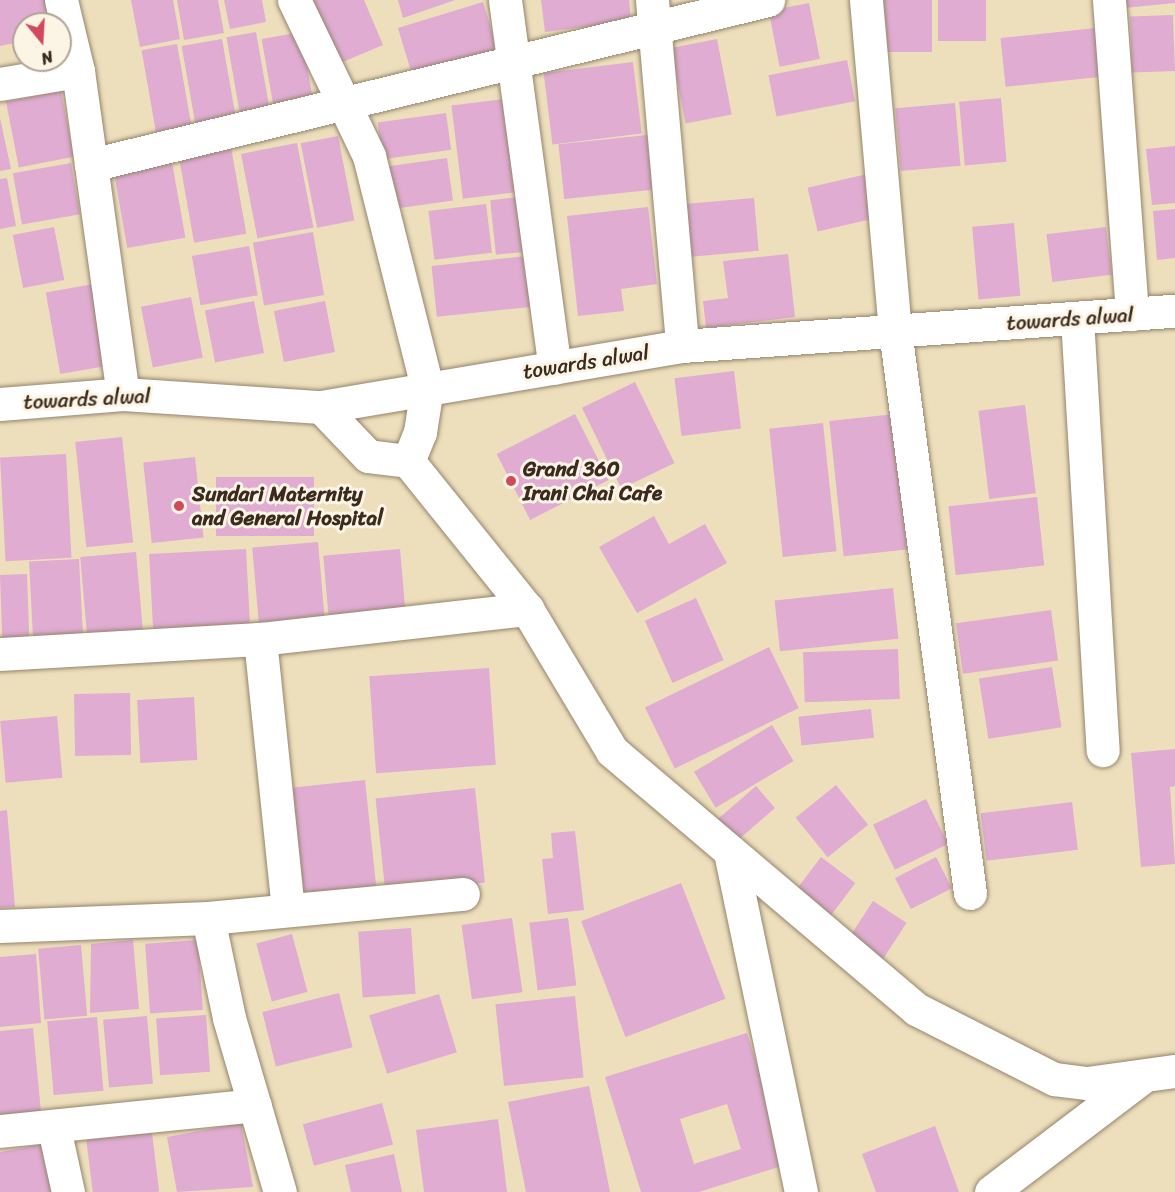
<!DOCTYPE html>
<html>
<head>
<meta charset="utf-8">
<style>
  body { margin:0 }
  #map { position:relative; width:1175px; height:1192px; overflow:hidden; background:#eddfbc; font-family:Sriracha,sans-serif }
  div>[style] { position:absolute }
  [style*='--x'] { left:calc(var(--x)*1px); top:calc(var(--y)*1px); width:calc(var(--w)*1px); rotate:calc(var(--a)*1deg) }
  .building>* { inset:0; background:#e0acd2; transform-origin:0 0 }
  .roads { filter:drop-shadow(0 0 2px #94846d) drop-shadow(0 0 2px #94846d) }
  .minor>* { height:33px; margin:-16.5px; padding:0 16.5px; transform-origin:16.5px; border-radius:16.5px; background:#fff }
  .major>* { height:33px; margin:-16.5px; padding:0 16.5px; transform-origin:16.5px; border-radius:16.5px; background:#fff }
  .dots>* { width:16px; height:16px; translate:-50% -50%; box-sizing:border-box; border:3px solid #fcf5e5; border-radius:50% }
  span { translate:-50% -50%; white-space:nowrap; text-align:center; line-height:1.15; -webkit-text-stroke:6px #fcf5e5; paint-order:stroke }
  .street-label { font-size:21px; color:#3b2a1e }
  .poi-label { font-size:21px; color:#3b2a1e; font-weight:700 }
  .left { translate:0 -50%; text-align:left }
  .north { position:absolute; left:12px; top:12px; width:60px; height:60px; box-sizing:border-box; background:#fcf5e5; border:2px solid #afa495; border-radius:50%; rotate:162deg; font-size:16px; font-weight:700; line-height:24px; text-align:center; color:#3b2a1e }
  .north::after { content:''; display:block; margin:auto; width:21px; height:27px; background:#d1495b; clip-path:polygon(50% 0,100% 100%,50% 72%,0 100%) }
</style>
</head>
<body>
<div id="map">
  <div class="building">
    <div style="clip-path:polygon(0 0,45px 0,49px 24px,24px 24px,24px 41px,0 46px)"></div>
    <div style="clip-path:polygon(131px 0,173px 0,180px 39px,140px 47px)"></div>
    <div style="clip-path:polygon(177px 0,218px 0,224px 33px,184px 40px)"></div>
    <div style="clip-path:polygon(224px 0,262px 0,266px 22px,230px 29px)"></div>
    <div style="clip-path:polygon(311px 0,364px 0,383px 45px,338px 64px)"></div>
    <div style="clip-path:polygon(398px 0,455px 0,403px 18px)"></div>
    <div style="clip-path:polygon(541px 0,629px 0,631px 21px,545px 32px)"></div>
    <div style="left:883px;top:0;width:49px;height:52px"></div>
    <div style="left:938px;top:0;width:48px;height:41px"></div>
    <div style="clip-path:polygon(1123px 0,1175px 0,1175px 3px,1124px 8px)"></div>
    <div style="left:483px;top:2px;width:58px;height:89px;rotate:73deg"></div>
    <div style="left:809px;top:3px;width:57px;height:41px;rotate:79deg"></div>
    <div style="left:1173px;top:15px;width:56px;height:43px;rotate:88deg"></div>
    <div style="left:1096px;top:28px;width:49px;height:96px;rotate:84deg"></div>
    <div style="left:256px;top:32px;width:79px;height:30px;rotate:80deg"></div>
    <div style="left:301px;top:32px;width:72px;height:40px;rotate:80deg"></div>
    <div style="left:222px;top:39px;width:82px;height:41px;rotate:80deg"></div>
    <div style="left:717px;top:39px;width:77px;height:47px;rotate:79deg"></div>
    <div style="left:177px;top:44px;width:83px;height:36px;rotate:80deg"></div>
    <div style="left:847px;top:60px;width:42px;height:80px;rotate:79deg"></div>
    <div style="left:633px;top:62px;width:72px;height:90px;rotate:83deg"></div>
    <div style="left:61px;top:91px;width:67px;height:56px;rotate:79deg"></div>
    <div style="left:1001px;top:98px;width:64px;height:42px;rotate:85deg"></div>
    <div style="left:504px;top:99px;width:94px;height:53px;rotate:83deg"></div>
    <div style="left:955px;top:103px;width:63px;height:60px;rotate:85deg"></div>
    <div style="left:446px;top:113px;width:37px;height:69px;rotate:82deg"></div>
    <div style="clip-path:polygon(0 118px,11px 169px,0 171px)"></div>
    <div style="left:647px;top:135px;width:55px;height:89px;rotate:84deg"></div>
    <div style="left:338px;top:136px;width:86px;height:38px;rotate:79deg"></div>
    <div style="left:297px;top:143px;width:86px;height:57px;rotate:79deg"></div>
    <div style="clip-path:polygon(1175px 146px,1175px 203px,1152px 205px,1146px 149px)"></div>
    <div style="left:231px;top:147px;width:88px;height:53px;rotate:80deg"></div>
    <div style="left:447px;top:158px;width:43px;height:64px;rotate:82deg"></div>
    <div style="left:172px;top:162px;width:77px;height:59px;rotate:80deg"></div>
    <div style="left:71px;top:163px;width:52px;height:59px;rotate:80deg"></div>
    <div style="left:867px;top:174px;width:45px;height:61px;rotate:77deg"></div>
    <div style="clip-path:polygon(7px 178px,16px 226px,0 229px,0 179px)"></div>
    <div style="left:520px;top:197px;width:55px;height:30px;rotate:84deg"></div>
    <div style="left:754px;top:198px;width:53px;height:70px;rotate:85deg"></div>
    <div style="left:486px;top:204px;width:49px;height:58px;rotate:83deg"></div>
    <div style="clip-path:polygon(648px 207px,657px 284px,621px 289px,624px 311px,578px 316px,567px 216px)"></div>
    <div style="clip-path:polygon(1175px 209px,1175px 258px,1157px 260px,1153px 211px)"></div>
    <div style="left:1014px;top:223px;width:73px;height:42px;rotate:85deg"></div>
    <div style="left:54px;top:227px;width:54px;height:42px;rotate:79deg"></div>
    <div style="left:1106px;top:227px;width:48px;height:60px;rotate:83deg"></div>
    <div style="left:313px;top:232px;width:64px;height:61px;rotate:80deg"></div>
    <div style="left:249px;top:246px;width:50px;height:58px;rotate:80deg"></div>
    <div style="clip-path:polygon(788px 254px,795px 317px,706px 328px,703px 301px,728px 298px,723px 261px)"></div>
    <div style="left:527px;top:256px;width:51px;height:96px;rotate:84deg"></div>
    <div style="left:99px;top:283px;width:83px;height:54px;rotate:80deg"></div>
    <div style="left:191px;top:297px;width:62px;height:51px;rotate:79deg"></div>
    <div style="left:254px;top:301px;width:53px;height:50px;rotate:79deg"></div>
    <div style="left:325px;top:301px;width:52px;height:52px;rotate:79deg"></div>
    <div style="left:734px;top:371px;width:58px;height:60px;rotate:83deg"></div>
    <div style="left:635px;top:382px;width:90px;height:59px;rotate:64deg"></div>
    <div style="left:1025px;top:405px;width:89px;height:47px;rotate:83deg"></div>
    <div style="left:575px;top:414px;width:74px;height:88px;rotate:63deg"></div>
    <div style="left:895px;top:414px;width:136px;height:66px;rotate:84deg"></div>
    <div style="left:823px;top:423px;width:129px;height:54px;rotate:84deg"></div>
    <div style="left:122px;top:437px;width:106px;height:47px;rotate:84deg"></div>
    <div style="left:66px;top:454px;width:104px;height:66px;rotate:87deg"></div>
    <div style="left:195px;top:457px;width:81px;height:52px;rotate:84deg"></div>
    <div style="left:216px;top:477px;width:98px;height:59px"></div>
    <div style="left:1037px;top:497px;width:69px;height:89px;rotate:84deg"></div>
    <div style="clip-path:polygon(654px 516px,669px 544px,705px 524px,727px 563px,637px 613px,599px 547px)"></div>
    <div style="left:318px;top:542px;width:79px;height:66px;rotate:85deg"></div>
    <div style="left:246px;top:549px;width:83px;height:97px;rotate:87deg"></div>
    <div style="left:400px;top:549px;width:70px;height:77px;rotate:85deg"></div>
    <div style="left:136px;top:552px;width:87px;height:56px;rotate:85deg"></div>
    <div style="left:79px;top:559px;width:82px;height:50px;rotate:87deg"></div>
    <div style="left:27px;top:574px;width:71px;height:27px;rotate:88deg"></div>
    <div style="left:893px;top:588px;width:51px;height:119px;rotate:84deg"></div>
    <div style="left:696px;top:598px;width:68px;height:56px;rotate:66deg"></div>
    <div style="left:1051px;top:610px;width:51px;height:96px;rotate:82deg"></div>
    <div style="left:769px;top:647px;width:68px;height:138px;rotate:64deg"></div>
    <div style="left:898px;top:649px;width:50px;height:95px;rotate:88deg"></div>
    <div style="left:1052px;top:667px;width:61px;height:74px;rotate:81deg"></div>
    <div style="left:489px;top:668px;width:97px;height:120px;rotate:86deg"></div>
    <div style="left:130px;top:693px;width:62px;height:56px;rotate:89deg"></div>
    <div style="left:194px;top:697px;width:63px;height:57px;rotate:87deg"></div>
    <div style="left:871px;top:709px;width:29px;height:73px;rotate:84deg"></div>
    <div style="left:57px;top:716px;width:62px;height:57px;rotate:85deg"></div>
    <div style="left:772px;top:725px;width:42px;height:91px;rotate:59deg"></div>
    <div style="clip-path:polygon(1175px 749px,1175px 786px,1170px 787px,1175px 864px,1141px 867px,1131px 753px)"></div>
    <div style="left:365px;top:780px;width:112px;height:77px;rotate:84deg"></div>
    <div style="left:836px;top:785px;width:51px;height:52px;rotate:51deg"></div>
    <div style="left:756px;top:786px;width:29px;height:52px;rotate:49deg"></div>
    <div style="left:475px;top:788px;width:95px;height:100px;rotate:84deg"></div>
    <div style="left:926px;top:799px;width:50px;height:59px;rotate:64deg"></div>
    <div style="left:1072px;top:802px;width:48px;height:92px;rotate:83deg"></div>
    <div style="clip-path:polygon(7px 810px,15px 907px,0 908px,0 811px)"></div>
    <div style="clip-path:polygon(575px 831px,584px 910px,548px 914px,542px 859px,553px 858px,551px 833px)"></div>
    <div style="left:821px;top:857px;width:43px;height:42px;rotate:37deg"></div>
    <div style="left:936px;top:857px;width:35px;height:46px;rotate:63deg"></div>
    <div style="left:681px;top:883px;width:124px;height:107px;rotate:69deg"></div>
    <div style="left:873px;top:901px;width:40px;height:52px;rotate:33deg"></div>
    <div style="left:512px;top:918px;width:75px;height:51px;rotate:82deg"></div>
    <div style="left:568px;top:918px;width:68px;height:39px;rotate:83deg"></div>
    <div style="left:411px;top:928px;width:66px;height:53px;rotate:86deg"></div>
    <div style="left:292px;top:934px;width:60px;height:37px;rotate:75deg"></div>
    <div style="clip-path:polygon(133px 940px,139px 1009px,90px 1013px,91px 944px)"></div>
    <div style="left:198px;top:940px;width:70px;height:53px;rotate:86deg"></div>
    <div style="left:81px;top:945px;width:71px;height:43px;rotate:85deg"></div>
    <div style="clip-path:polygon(36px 954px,41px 1023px,0 1027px,0 957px)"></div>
    <div style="left:339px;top:993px;width:56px;height:79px;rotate:76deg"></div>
    <div style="left:439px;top:994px;width:61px;height:73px;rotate:73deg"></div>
    <div style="left:575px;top:996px;width:82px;height:80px;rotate:84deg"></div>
    <div style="left:206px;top:1015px;width:57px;height:50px;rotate:86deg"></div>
    <div style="left:147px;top:1016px;width:68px;height:44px;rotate:85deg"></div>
    <div style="left:97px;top:1017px;width:74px;height:50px;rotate:85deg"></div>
    <div style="clip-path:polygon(33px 1028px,41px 1112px,0 1115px,0 1031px)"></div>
    <div style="clip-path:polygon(evenodd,747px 1033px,788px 1164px,699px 1192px,641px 1192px,605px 1077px,747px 1033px,727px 1104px,741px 1149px,694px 1164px,680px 1119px,727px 1104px)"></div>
    <div style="clip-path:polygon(589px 1086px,610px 1192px,526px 1192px,508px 1102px)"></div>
    <div style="left:382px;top:1103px;width:43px;height:82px;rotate:75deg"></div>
    <div style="clip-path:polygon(498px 1119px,507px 1192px,424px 1192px,416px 1130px)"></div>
    <div style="clip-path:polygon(241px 1123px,253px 1187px,177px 1192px,167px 1137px)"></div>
    <div style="left:151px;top:1125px;width:67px;height:66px;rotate:83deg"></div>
    <div style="clip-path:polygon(935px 1126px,959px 1192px,876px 1192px,862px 1154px)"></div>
    <div style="clip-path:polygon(44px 1144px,53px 1192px,0 1192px,0 1152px)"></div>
    <div style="clip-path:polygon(394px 1154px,402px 1192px,351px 1192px,345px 1165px)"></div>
  </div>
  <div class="roads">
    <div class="minor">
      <div style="--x:61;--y:0;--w:73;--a:76.5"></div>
      <div style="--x:78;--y:71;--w:326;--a:82.1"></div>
      <div style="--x:294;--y:0;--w:173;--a:64.3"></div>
      <div style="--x:369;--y:156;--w:238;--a:75.9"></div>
      <div style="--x:427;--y:387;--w:46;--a:98.8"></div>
      <div style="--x:420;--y:432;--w:31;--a:112"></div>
      <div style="--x:408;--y:461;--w:40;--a:-172.9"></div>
      <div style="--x:368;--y:456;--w:68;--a:-133.8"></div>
      <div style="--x:505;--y:0;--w:371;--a:82.3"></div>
      <div style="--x:652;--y:0;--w:347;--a:85"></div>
      <div style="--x:866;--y:0;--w:331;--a:85"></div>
      <div style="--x:895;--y:330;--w:568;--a:82.41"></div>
      <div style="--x:1109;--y:0;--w:315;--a:85.8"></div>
      <div style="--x:0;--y:84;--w:79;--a:-9.5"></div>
      <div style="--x:91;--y:165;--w:697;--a:-13.7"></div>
      <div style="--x:1077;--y:318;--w:433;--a:86.6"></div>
      <div style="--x:408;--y:461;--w:190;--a:51.2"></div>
      <div style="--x:527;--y:609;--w:165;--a:59.1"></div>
      <div style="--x:612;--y:751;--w:399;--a:40.3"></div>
      <div style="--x:916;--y:1009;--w:155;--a:26.9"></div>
      <div style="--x:1054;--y:1079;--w:33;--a:7"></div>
      <div style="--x:1087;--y:1083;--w:89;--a:-7.8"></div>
      <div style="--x:260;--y:639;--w:272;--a:84.1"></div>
      <div style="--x:0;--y:654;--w:260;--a:-3.3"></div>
      <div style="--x:260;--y:639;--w:269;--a:-6.4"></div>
      <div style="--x:731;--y:857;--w:342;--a:78.2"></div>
      <div style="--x:208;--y:918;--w:102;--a:78.1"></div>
      <div style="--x:229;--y:1018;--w:181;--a:73.7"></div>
      <div style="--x:0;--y:926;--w:208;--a:-2.2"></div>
      <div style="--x:208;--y:918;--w:256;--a:-5.4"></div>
      <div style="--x:54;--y:1128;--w:66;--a:77.7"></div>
      <div style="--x:0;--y:1131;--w:256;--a:-5.8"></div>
      <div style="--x:991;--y:1192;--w:188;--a:-37.2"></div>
    </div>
    <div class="major">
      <div style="--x:0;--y:404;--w:123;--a:-4.6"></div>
      <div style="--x:123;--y:394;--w:198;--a:3.8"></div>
      <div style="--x:321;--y:407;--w:366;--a:-9.6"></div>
      <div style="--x:682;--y:346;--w:494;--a:-4.1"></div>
    </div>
  </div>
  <div class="dots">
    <div style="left:511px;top:481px;background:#d1495b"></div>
    <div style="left:179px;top:506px;background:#d1495b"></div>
  </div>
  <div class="street-label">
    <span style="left:1070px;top:319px;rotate:-4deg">towards alwal</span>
    <span style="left:586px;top:362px;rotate:-9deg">towards alwal</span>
    <span style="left:87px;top:399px;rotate:-3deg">towards alwal</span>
  </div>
  <div class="poi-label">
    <span class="left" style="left:523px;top:481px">Grand 360<br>Irani Chai Cafe</span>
    <span class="left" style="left:192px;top:506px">Sundari Maternity<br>and General Hospital</span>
  </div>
  <div class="north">N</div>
</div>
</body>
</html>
